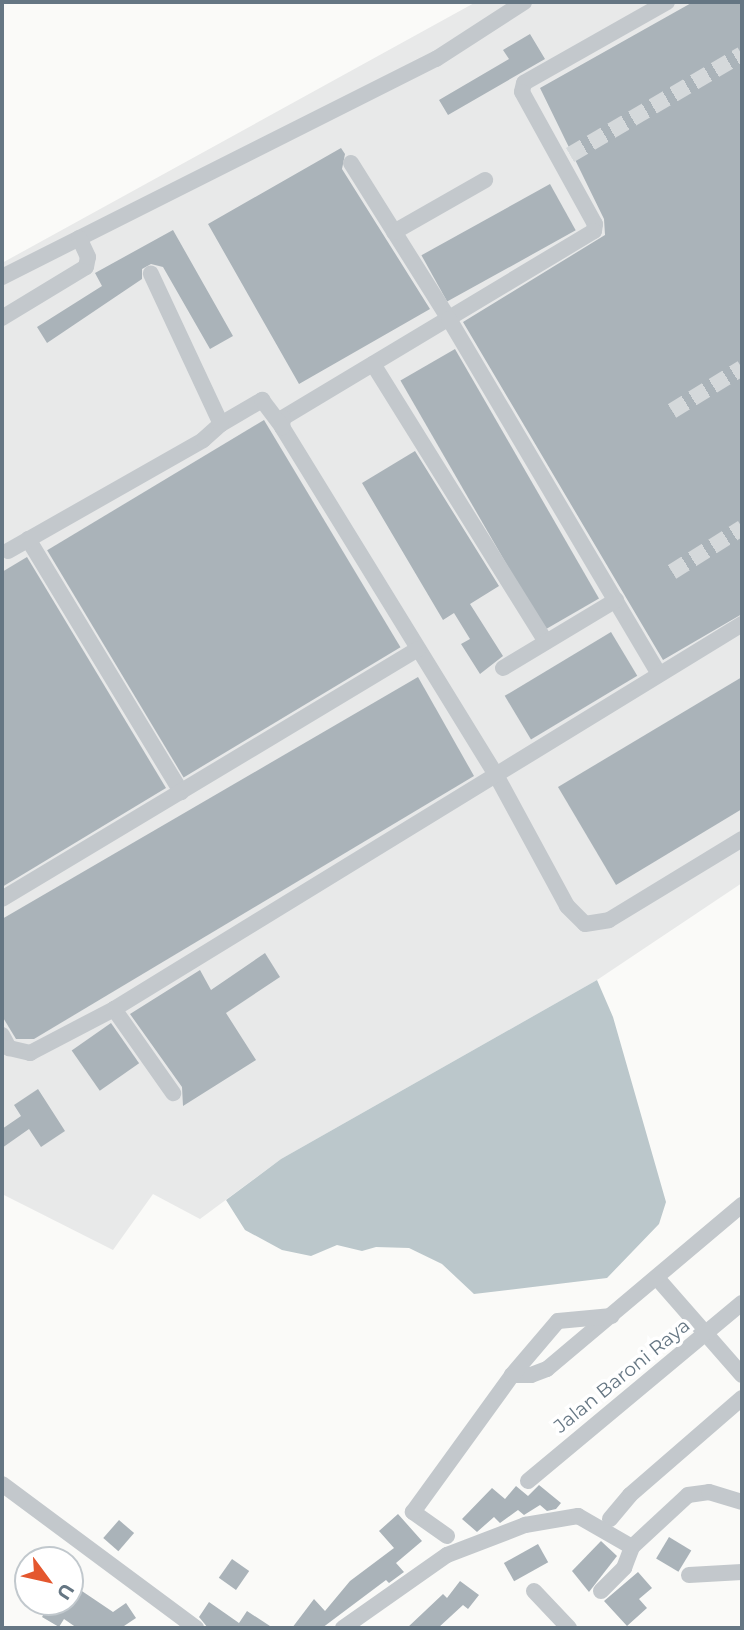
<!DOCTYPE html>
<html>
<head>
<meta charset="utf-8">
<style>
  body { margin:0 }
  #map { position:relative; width:744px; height:1630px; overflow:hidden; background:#fafaf8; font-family:Montserrat,sans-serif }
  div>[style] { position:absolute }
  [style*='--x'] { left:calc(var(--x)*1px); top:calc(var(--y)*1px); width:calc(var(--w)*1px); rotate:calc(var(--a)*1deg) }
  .built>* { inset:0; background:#e8e9e9 }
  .water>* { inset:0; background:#bbc7cb }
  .building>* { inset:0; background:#aab3b9; transform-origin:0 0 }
  .minor-tunnel>* { height:16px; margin-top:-8px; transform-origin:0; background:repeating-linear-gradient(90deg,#d5d9db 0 16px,transparent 0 24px) }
  .minor>* { height:16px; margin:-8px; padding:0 8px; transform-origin:8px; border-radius:8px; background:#c3c8cc }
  span { translate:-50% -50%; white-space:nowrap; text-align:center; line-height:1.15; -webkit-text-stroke:7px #fff; paint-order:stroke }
  .street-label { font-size:19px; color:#657683 }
  .frame { position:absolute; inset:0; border:4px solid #657683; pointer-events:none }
  .north { position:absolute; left:14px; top:1546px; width:70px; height:70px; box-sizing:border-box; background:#fff; border:2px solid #c1c8cd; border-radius:50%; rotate:123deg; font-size:19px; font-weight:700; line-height:28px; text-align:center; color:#657683 }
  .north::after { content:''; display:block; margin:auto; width:24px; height:32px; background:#e4572e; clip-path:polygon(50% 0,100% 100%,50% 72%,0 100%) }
</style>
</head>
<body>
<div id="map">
  <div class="built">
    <div style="clip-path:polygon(476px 2px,742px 2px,742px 883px,597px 980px,281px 1159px,200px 1219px,153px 1194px,113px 1250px,2px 1194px,2px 263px)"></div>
  </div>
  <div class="water">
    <div style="clip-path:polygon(597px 980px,613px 1017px,666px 1202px,659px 1224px,607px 1278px,474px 1294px,442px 1264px,409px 1248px,376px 1247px,362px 1251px,337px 1245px,311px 1256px,282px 1250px,245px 1230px,226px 1200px,281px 1159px)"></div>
  </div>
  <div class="building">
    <div style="clip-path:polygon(693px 2px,742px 2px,742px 614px,663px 660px,463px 322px,605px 235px,604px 219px,540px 88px)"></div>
    <div style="clip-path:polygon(530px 34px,545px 59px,448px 115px,439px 100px,509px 59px,503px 50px)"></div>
    <div style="clip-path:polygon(341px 148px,345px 154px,342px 169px,430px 309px,299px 384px,208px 224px)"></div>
    <div style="left:550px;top:184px;width:53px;height:147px;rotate:61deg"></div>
    <div style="clip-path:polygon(173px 230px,233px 336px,210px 349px,163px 267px,151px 264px,142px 269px,142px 279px,47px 343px,37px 327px,102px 286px,95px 273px)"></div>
    <div style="left:455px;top:349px;width:288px;height:63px;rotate:60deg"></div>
    <div style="left:264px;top:420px;width:265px;height:253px;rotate:59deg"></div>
    <div style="clip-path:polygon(415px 451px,499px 586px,470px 604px,503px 656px,480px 674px,461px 644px,470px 639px,454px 613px,443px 620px,362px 483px)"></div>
    <div style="clip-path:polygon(27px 557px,166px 788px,2px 887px,2px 572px)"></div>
    <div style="left:611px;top:632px;width:51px;height:124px;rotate:59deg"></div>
    <div style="clip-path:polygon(418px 677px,474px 776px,34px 1039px,16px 1039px,2px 1016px,2px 919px)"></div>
    <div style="clip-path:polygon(742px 677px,742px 809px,616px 885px,558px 787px)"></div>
    <div style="clip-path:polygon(265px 953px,280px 977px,226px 1013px,256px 1060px,183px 1106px,182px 1087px,130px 1014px,200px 970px,211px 990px)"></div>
    <div style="left:111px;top:1023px;width:49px;height:48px;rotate:55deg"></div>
    <div style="clip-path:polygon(38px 1089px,65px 1131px,41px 1147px,29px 1129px,2px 1148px,2px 1129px,21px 1116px,14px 1105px)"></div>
    <div style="clip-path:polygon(539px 1485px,561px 1503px,556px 1509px,547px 1511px,540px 1505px,524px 1515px,518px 1510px,500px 1523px,494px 1517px,477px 1532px,462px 1519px,492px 1488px,505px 1499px,516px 1486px,528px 1496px)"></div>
    <div style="clip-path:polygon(398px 1514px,422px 1541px,396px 1563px,404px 1572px,389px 1583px,386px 1580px,322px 1628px,292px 1628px,314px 1599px,325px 1611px,350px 1581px,394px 1548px,379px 1531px)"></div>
    <div style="left:119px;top:1520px;width:20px;height:24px;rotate:41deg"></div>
    <div style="left:669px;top:1537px;width:26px;height:25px;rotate:31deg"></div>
    <div style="clip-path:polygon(601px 1541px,617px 1556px,589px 1592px,572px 1571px)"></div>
    <div style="left:538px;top:1544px;width:21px;height:39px;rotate:61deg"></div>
    <div style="left:232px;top:1559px;width:21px;height:23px;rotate:35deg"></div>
    <div style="clip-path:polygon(638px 1572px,652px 1588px,639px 1599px,647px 1608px,627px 1626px,604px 1601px)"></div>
    <div style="clip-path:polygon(460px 1581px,479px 1595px,468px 1609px,463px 1605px,438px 1628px,407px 1628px,443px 1594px,447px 1598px)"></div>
    <div style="clip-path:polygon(70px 1583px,113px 1612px,126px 1603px,136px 1618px,121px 1628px,77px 1628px,64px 1619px,59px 1627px,42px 1617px,51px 1602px,70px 1602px)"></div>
    <div style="clip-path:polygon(209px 1602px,239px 1623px,247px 1611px,273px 1628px,208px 1628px,199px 1617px)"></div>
  </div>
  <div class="minor-tunnel">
    <div style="--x:570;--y:155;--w:199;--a:-30.4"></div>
    <div style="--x:672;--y:411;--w:82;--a:-31.6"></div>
    <div style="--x:672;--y:572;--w:83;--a:-32.2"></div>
  </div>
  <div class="minor">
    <div style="--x:667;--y:2;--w:164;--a:150.5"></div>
    <div style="--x:524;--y:83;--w:9;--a:103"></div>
    <div style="--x:522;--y:92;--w:151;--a:61.1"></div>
    <div style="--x:595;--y:224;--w:7;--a:98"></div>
    <div style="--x:594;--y:231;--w:363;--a:149"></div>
    <div style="--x:283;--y:418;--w:9;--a:96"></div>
    <div style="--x:282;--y:427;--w:409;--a:58.4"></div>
    <div style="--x:496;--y:775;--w:149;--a:61.5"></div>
    <div style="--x:567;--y:906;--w:25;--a:45"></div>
    <div style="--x:585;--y:924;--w:24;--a:-9"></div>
    <div style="--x:609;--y:920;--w:156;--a:-31.3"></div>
    <div style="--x:351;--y:163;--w:184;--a:57.9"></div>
    <div style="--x:449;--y:319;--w:412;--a:59.4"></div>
    <div style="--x:394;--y:232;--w:105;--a:-29.7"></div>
    <div style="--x:2;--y:277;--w:486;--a:-26.7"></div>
    <div style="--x:436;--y:59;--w:105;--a:-32.9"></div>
    <div style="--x:2;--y:318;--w:98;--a:-31.3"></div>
    <div style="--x:86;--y:267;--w:10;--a:-79"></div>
    <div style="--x:88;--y:257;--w:21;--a:-115"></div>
    <div style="--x:373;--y:364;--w:327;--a:58.1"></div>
    <div style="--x:221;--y:424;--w:48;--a:-30.3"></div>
    <div style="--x:262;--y:400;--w:34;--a:53"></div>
    <div style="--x:28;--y:539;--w:296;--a:58.8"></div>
    <div style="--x:8;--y:551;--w:224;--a:-29.6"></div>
    <div style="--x:203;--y:440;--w:24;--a:-42"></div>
    <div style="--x:221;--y:424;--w:166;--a:-115"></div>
    <div style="--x:503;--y:668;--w:132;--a:-31"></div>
    <div style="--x:2;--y:899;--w:485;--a:-31"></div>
    <div style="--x:114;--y:1009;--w:103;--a:54.9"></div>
    <div style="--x:2;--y:1035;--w:15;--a:62"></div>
    <div style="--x:9;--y:1048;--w:22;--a:13"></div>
    <div style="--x:30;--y:1053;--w:95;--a:-27.6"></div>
    <div style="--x:114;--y:1009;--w:737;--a:-31.51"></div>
    <div style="--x:657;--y:1278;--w:129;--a:48.8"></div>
    <div style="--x:512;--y:1375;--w:19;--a:0"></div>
    <div style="--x:531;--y:1375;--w:17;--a:-21"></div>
    <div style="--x:547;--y:1369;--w:255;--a:-40.1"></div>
    <div style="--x:528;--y:1481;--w:278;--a:-39.8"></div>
    <div style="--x:2;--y:1484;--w:242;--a:36.6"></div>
    <div style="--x:610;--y:1519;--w:31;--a:-50"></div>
    <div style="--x:630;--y:1495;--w:148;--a:-40.9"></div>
    <div style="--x:447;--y:1536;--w:42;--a:-144.8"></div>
    <div style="--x:413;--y:1512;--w:169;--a:-54.1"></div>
    <div style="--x:512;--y:1375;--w:71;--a:-49.6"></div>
    <div style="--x:558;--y:1321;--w:54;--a:-5.3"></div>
    <div style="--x:689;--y:1575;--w:53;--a:-3.2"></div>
    <div style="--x:534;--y:1591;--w:51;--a:46.6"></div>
    <div style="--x:601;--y:1591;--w:33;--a:-45"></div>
    <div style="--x:624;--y:1568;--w:22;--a:-69"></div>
    <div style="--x:343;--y:1628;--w:127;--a:-35.1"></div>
    <div style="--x:447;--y:1555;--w:84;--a:-21"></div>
    <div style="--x:525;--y:1525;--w:54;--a:-9.6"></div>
    <div style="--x:578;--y:1516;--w:62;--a:29.9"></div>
    <div style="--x:632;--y:1547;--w:76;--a:-42.9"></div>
    <div style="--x:688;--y:1495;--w:21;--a:-8"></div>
    <div style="--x:709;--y:1492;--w:34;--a:17"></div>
  </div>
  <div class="street-label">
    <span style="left:622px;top:1376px;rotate:-39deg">Jalan Baroni Raya</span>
  </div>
  <div class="frame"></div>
  <div class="north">U</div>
</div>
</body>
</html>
